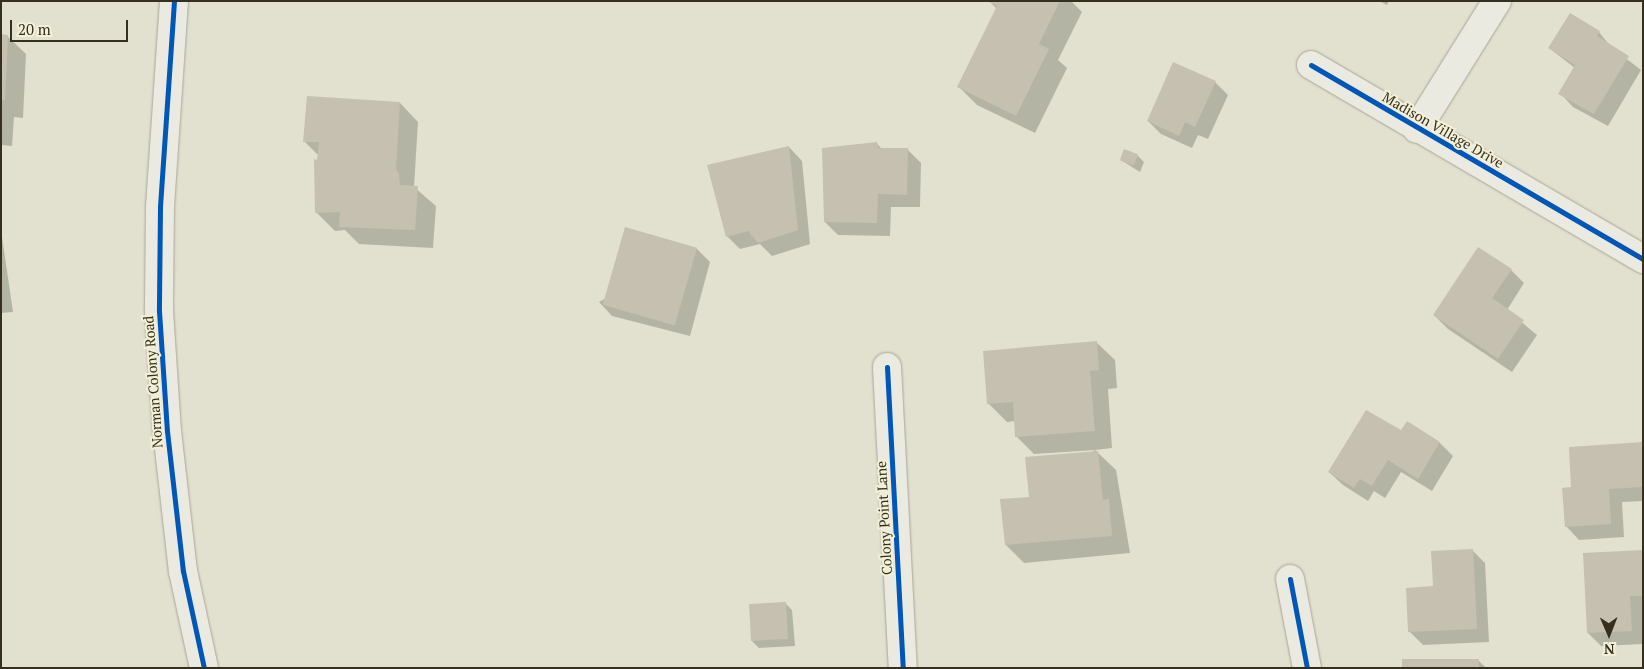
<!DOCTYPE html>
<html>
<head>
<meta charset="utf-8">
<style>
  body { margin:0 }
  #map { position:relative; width:1644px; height:669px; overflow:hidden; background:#e2e1cf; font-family:"PT Serif",serif }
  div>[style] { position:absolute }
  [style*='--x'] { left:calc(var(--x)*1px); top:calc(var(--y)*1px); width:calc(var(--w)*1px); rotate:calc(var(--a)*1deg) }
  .shadow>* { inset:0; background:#0003 }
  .building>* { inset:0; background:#c5c0b0; transform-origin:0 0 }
  .roads { filter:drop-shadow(0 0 1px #a8a597) drop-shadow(0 0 1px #a8a597) }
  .minor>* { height:28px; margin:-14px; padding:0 14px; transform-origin:14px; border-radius:14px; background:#eaeae0 }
  .cycleway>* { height:5px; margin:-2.5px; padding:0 2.5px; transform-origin:2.5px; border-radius:2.5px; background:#0057b8 }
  span { translate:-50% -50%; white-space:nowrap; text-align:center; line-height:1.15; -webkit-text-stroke:4px #f2f0d6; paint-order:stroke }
  .street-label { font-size:14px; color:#362f20 }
  .frame { position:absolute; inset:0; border:2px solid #362f20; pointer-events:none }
  .north { position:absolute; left:1584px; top:609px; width:50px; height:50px; -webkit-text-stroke:4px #f2f0d6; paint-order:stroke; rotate:179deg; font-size:14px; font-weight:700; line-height:20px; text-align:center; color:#362f20 }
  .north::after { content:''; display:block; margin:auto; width:18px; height:22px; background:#362f20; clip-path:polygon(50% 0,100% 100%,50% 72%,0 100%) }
  .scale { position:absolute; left:10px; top:20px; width:118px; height:22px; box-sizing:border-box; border:2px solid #362f20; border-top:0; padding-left:6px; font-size:15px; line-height:18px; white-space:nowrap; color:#362f20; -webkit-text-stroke:4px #f2f0d6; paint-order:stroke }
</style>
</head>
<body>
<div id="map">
  <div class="shadow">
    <div style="clip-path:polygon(989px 1px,1071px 1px,1082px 12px,1058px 60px,1067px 68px,1035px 133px,977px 105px,959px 87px,997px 9px)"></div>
    <div style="clip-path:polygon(1379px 1px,1389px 1px,1387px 5px)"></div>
    <div style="clip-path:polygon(1599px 32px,1611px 47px,1641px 70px,1608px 126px,1573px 107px,1560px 93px,1575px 68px,1549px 48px)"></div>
    <div style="clip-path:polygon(1px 36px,7px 36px,26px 54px,23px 118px,14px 117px,12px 146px,1px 145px)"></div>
    <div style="clip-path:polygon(1215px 82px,1228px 95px,1208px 139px,1198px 135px,1192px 148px,1161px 134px,1148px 121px)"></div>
    <div style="clip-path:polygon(400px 103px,418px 122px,414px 187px,436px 206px,433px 248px,359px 244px,345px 230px,335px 231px,316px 212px,319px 156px,305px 142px)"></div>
    <div style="clip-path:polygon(877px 144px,882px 149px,908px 150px,921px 163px,920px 207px,891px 207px,890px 236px,838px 235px,825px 222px)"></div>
    <div style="clip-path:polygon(789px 147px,802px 161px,810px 244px,772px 256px,760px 244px,740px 249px,727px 236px)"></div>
    <div style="clip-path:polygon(1137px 155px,1144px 162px,1140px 172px,1121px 160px)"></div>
    <div style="clip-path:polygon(1px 230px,13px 312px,1px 313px)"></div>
    <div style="clip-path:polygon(696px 248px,710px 262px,690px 336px,612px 316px,599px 302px)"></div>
    <div style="clip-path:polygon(1511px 270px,1524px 283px,1507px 310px,1537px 335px,1512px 372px,1448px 329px,1434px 315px)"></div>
    <div style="clip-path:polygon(1096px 342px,1115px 360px,1117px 388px,1108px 389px,1112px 448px,1095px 450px,1116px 470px,1130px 553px,1024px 563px,1006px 545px,1030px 498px,1095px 450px,1034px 454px,1016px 436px,1015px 421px,1007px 422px,988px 403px)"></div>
    <div style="clip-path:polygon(1407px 423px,1440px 443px,1453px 456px,1432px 491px,1401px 472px,1385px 498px,1374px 491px,1368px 501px,1343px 485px,1329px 472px,1401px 432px)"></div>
    <div style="clip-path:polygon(1643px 443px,1643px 501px,1622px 502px,1624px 537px,1579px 540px,1566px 526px,1573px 488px)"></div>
    <div style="clip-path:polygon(1472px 550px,1485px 563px,1489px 642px,1423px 645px,1409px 631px,1434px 587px)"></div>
    <div style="clip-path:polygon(1643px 552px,1643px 644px,1601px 646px,1588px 633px)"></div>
    <div style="clip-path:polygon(786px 604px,792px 610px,795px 646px,759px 648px,752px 641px)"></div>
    <div style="clip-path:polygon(1478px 660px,1486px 668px,1404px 668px)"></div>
  </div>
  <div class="building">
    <div style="clip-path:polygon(987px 1px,1060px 1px,1039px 44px,1049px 49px,1016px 116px,957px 87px,997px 6px)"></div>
    <div style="clip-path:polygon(1570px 13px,1600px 31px,1597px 36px,1629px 56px,1594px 114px,1558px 94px,1575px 65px,1548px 48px)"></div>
    <div style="clip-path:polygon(1px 34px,8px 35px,5px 100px,1px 100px)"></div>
    <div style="clip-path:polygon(1173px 62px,1216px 81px,1195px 127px,1185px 122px,1179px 136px,1147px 121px)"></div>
    <div style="clip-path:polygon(307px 96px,400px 102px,396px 169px,399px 174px,400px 185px,418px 186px,415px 230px,339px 227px,340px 212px,315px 213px,314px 159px,317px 160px,319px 142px,303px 142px)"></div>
    <div style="clip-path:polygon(877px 142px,878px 148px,908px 148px,907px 195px,878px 194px,877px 223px,824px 222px,822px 148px)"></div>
    <div style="clip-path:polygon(789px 146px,798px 230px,758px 243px,748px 231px,726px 237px,707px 165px)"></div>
    <div style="left:1124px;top:149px;width:15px;height:12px;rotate:20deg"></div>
    <div style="left:625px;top:227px;width:75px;height:81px;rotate:16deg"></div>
    <div style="clip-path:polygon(1478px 247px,1512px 269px,1492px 298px,1524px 320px,1498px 359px,1433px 315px)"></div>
    <div style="clip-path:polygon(1097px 341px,1099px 370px,1090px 371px,1095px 431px,1015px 437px,1013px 402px,987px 404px,983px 351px)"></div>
    <div style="clip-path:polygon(1366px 410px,1401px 430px,1407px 421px,1440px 442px,1418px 479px,1388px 460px,1372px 486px,1360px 479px,1354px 488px,1328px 472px)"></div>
    <div style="clip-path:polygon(1643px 442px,1643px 487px,1609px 489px,1611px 524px,1565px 527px,1562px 488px,1571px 487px,1569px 447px)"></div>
    <div style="clip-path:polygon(1098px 451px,1103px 500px,1109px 499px,1112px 536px,1005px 545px,1000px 499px,1029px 497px,1025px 457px)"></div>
    <div style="clip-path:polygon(1473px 549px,1477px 629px,1408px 632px,1406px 588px,1433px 586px,1431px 551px)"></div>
    <div style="clip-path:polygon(1643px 550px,1643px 596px,1630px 596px,1632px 631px,1587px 633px,1583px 553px)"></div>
    <div style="left:786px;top:602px;width:37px;height:37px;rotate:87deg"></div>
    <div style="left:1479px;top:659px;width:9px;height:77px;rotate:90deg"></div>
  </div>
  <div class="roads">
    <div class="minor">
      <div style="--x:174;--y:1;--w:206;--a:93.9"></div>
      <div style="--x:160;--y:207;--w:104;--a:90.6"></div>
      <div style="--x:159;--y:311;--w:120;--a:86.2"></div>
      <div style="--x:167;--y:431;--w:141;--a:83.5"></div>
      <div style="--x:183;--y:571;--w:99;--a:77.8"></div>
      <div style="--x:1311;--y:65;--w:385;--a:30.3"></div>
      <div style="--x:1417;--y:129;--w:151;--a:-58"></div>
      <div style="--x:887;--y:367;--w:301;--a:87"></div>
      <div style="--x:1290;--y:579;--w:91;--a:79.2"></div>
    </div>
  </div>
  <div class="cycleway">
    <div style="--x:174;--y:1;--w:206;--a:93.9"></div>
    <div style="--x:160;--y:207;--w:104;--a:90.6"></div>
    <div style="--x:159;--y:311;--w:120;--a:86.2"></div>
    <div style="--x:167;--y:431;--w:141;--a:83.5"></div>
    <div style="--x:183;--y:571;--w:99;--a:77.8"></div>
    <div style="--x:1311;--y:65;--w:385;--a:30.3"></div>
    <div style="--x:887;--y:367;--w:301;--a:87"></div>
    <div style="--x:1290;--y:579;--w:91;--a:79.2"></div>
  </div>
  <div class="street-label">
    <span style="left:1443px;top:130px;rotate:30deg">Madison Village Drive</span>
    <span style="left:153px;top:382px;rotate:-94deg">Norman Colony Road</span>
    <span style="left:884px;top:518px;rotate:-93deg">Colony Point Lane</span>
  </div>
  <div class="frame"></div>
  <div class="north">N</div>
  <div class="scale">20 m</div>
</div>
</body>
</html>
